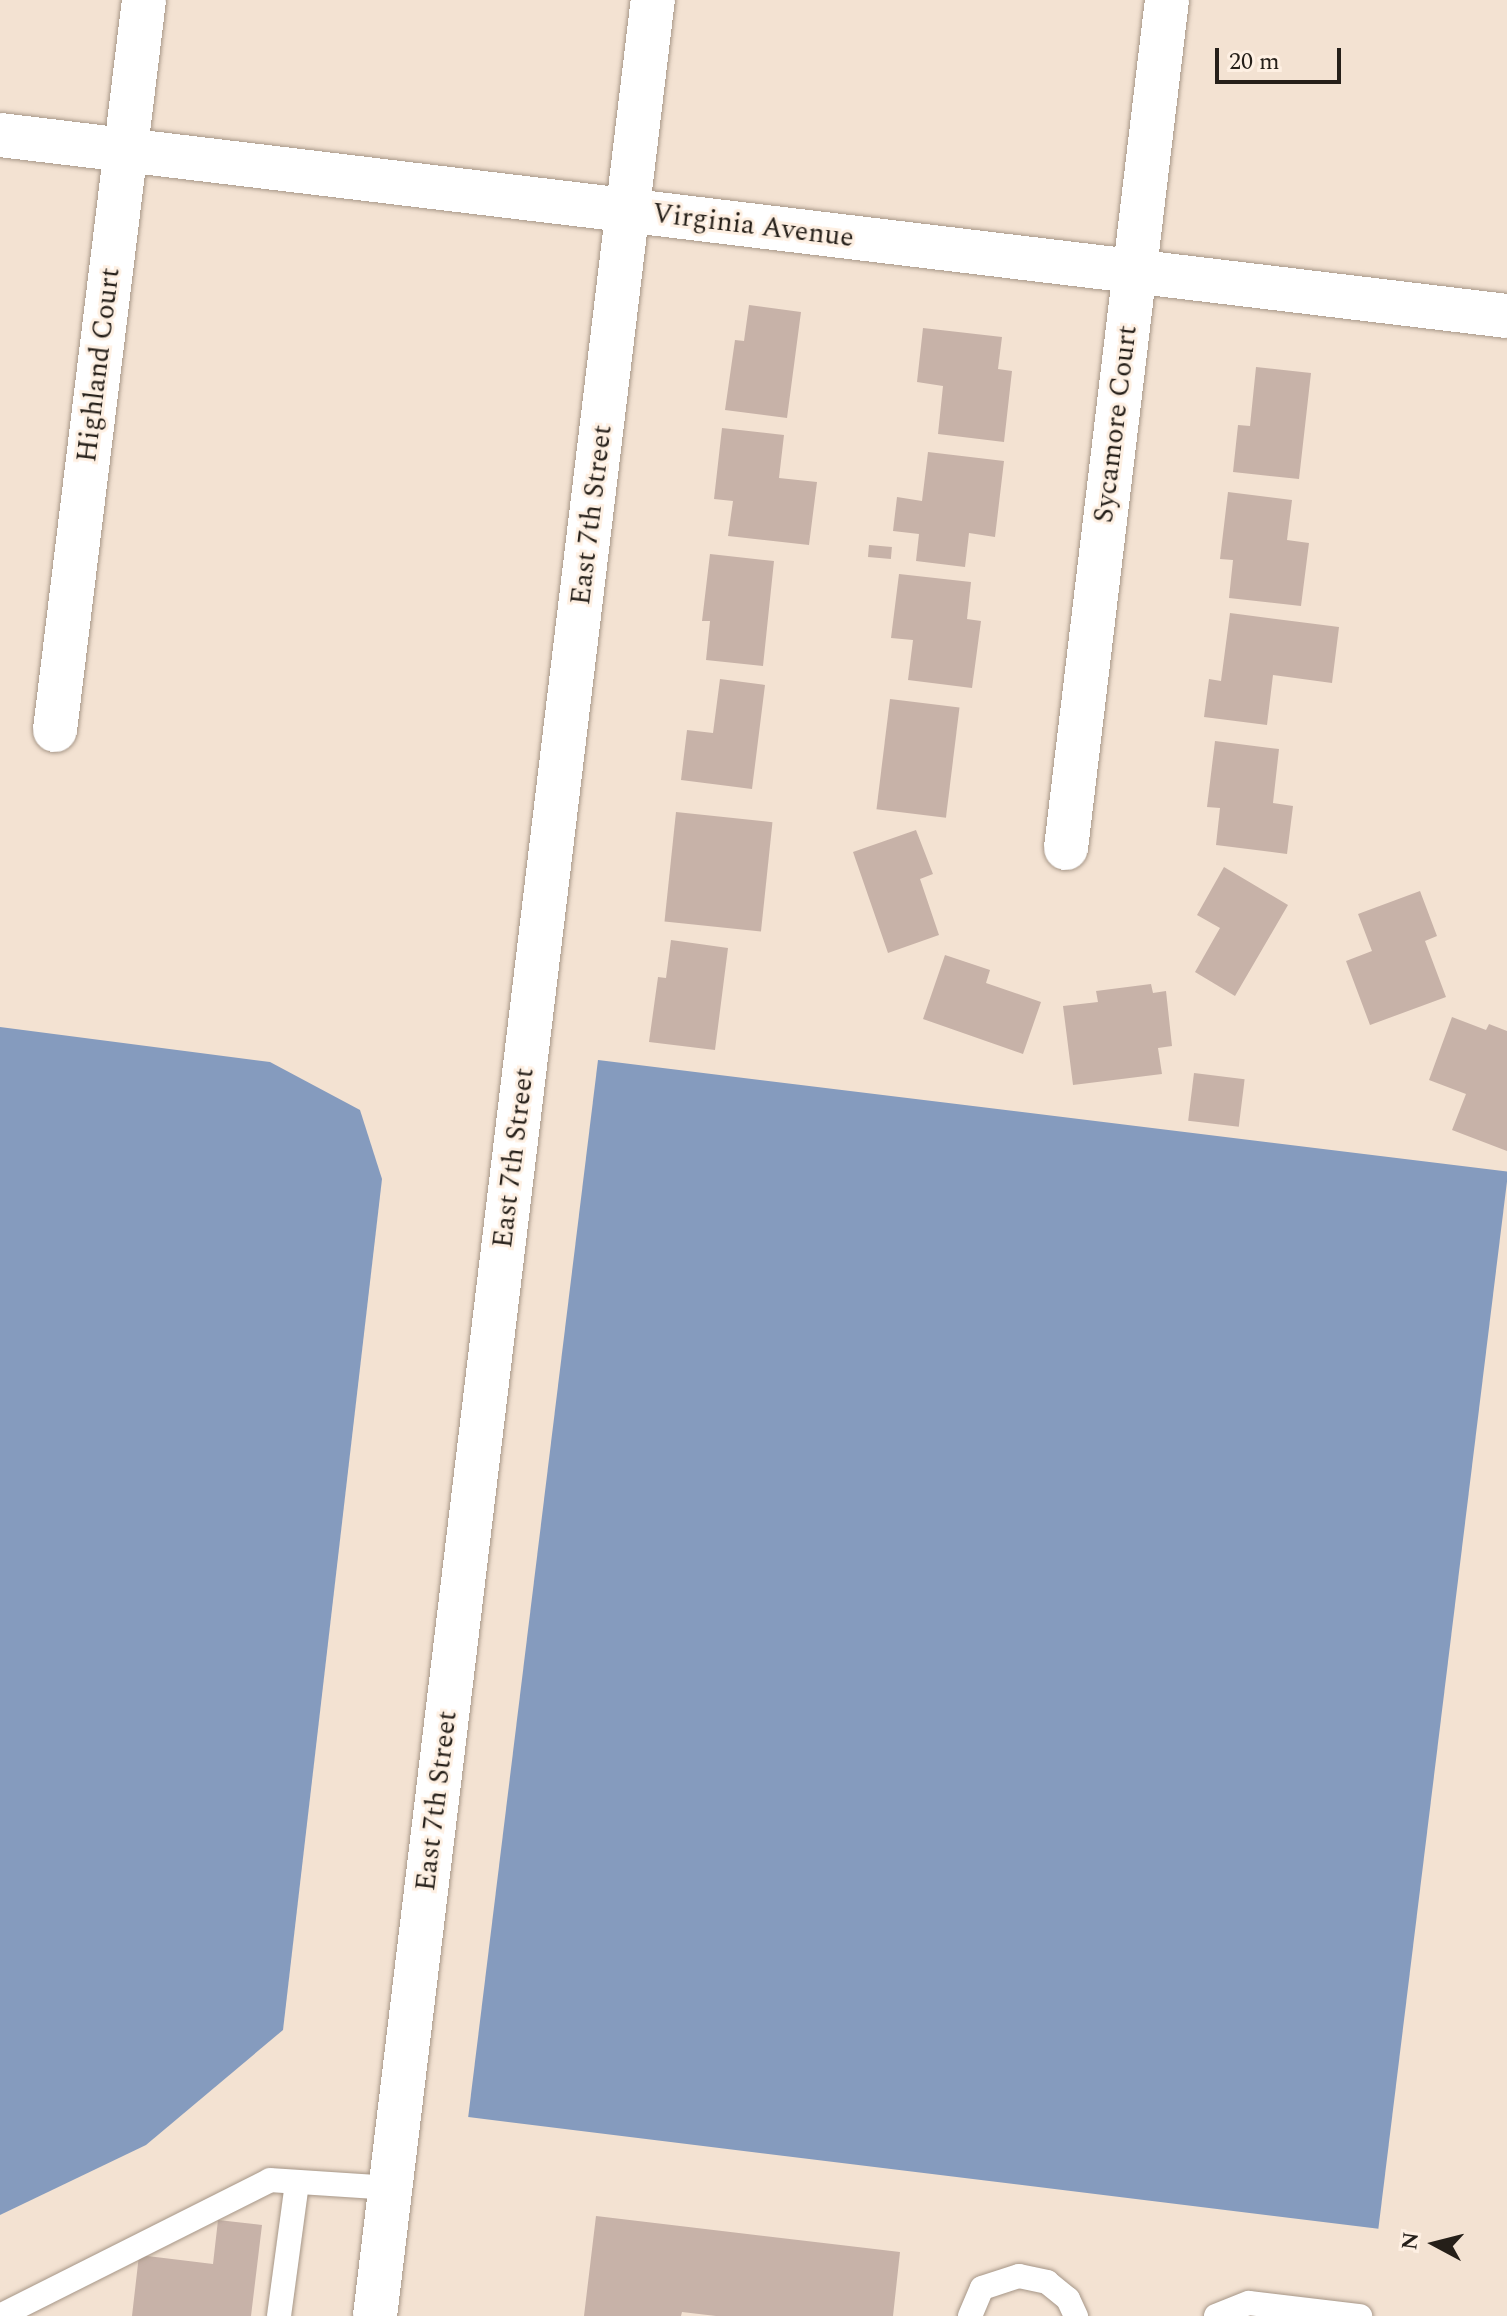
<!DOCTYPE html>
<html>
<head>
<meta charset="utf-8">
<style>
  body { margin:0 }
  #map { position:relative; width:1507px; height:2316px; overflow:hidden; background:#f3e2d2; font-family:Spectral,serif }
  div>[style] { position:absolute }
  [style*='--x'] { left:calc(var(--x)*1px); top:calc(var(--y)*1px); width:calc(var(--w)*1px); rotate:calc(var(--a)*1deg) }
  .water>* { inset:0; background:#859bbe; transform-origin:0 0 }
  .building>* { inset:0; background:#c7b2a8; transform-origin:0 0 }
  .roads { filter:drop-shadow(0 0 2px #a69687) drop-shadow(0 0 2px #a69687) }
  .lane>* { height:24px; margin:-12px; padding:0 12px; transform-origin:12px; border-radius:12px; background:#fff }
  .street>* { height:44px; margin:-22px; padding:0 22px; transform-origin:22px; border-radius:22px; background:#fff }
  .secondary>* { height:44px; margin:-22px; padding:0 22px; transform-origin:22px; border-radius:22px; background:#fff }
  span { translate:-50% -50%; white-space:nowrap; text-align:center; line-height:1.15; -webkit-text-stroke:6px #fef0e3; paint-order:stroke }
  .street-label { font-size:28px; color:#251f19 }
  .north { position:absolute; left:1395px; top:2204px; width:80px; height:80px; -webkit-text-stroke:6px #fef0e3; paint-order:stroke; rotate:277deg; font-size:22px; font-weight:700; line-height:32px; text-align:center; color:#251f19 }
  .north::after { content:''; display:block; margin:auto; width:28px; height:36px; background:#251f19; clip-path:polygon(50% 0,100% 100%,50% 72%,0 100%) }
  .scale { position:absolute; left:1215px; top:48px; width:126px; height:36px; box-sizing:border-box; border:4px solid #251f19; border-top:0; padding-left:10px; font-size:24px; line-height:28px; white-space:nowrap; color:#251f19; -webkit-text-stroke:6px #fef0e3; paint-order:stroke }
</style>
</head>
<body>
<div id="map">
  <div class="water">
    <div style="clip-path:polygon(0 1027px,270px 1062px,360px 1110px,382px 1179px,283px 2030px,146px 2145px,0 2215px)"></div>
    <div style="left:598px;top:1060px;width:917px;height:1065px;rotate:7deg"></div>
  </div>
  <div class="building">
    <div style="clip-path:polygon(749px 305px,801px 312px,787px 418px,725px 410px,735px 340px,744px 341px)"></div>
    <div style="clip-path:polygon(923px 328px,1002px 337px,998px 369px,1012px 371px,1004px 442px,938px 434px,943px 386px,917px 382px)"></div>
    <div style="clip-path:polygon(1256px 367px,1311px 373px,1299px 479px,1233px 472px,1238px 425px,1250px 426px)"></div>
    <div style="clip-path:polygon(722px 428px,784px 435px,779px 478px,817px 482px,809px 545px,728px 536px,733px 501px,714px 499px)"></div>
    <div style="clip-path:polygon(928px 452px,1004px 461px,995px 537px,969px 533px,965px 567px,916px 561px,919px 534px,893px 531px,897px 497px,922px 501px)"></div>
    <div style="clip-path:polygon(1228px 492px,1292px 500px,1287px 540px,1309px 543px,1301px 606px,1229px 598px,1233px 560px,1220px 559px)"></div>
    <div style="left:869px;top:545px;width:23px;height:12px;rotate:5deg"></div>
    <div style="clip-path:polygon(710px 554px,774px 561px,763px 666px,706px 660px,710px 621px,702px 621px)"></div>
    <div style="clip-path:polygon(899px 574px,971px 582px,967px 619px,981px 621px,972px 688px,908px 680px,913px 640px,891px 638px)"></div>
    <div style="clip-path:polygon(1230px 613px,1339px 627px,1332px 683px,1273px 675px,1267px 725px,1204px 717px,1209px 679px,1221px 681px)"></div>
    <div style="clip-path:polygon(720px 679px,765px 685px,752px 789px,681px 780px,687px 730px,713px 733px)"></div>
    <div style="left:890px;top:699px;width:70px;height:111px;rotate:7deg"></div>
    <div style="clip-path:polygon(1215px 741px,1279px 749px,1273px 803px,1293px 806px,1287px 854px,1216px 845px,1220px 808px,1207px 807px)"></div>
    <div style="left:676px;top:812px;width:97px;height:110px;rotate:6deg"></div>
    <div style="clip-path:polygon(916px 830px,933px 874px,920px 879px,939px 935px,888px 953px,853px 852px)"></div>
    <div style="clip-path:polygon(1224px 867px,1288px 905px,1235px 996px,1195px 972px,1220px 928px,1197px 915px)"></div>
    <div style="clip-path:polygon(1420px 891px,1437px 936px,1425px 941px,1446px 997px,1370px 1025px,1346px 961px,1372px 951px,1358px 914px)"></div>
    <div style="clip-path:polygon(671px 940px,728px 948px,715px 1050px,649px 1042px,658px 977px,666px 978px)"></div>
    <div style="clip-path:polygon(945px 955px,990px 970px,986px 983px,1041px 1002px,1023px 1054px,923px 1019px)"></div>
    <div style="clip-path:polygon(1151px 984px,1153px 993px,1166px 991px,1172px 1046px,1158px 1048px,1162px 1074px,1073px 1085px,1063px 1006px,1098px 1002px,1096px 991px)"></div>
    <div style="clip-path:polygon(1452px 1017px,1486px 1030px,1489px 1024px,1507px 1031px,1507px 1151px,1452px 1130px,1466px 1094px,1429px 1080px)"></div>
    <div style="left:1194px;top:1073px;width:51px;height:48px;rotate:7deg"></div>
    <div style="clip-path:polygon(596px 2216px,900px 2252px,893px 2316px,716px 2316px,682px 2312px,681px 2316px,584px 2316px)"></div>
    <div style="clip-path:polygon(218px 2220px,262px 2225px,251px 2316px,132px 2316px,139px 2255px,213px 2264px)"></div>
  </div>
  <div class="roads">
    <div class="lane">
      <div style="--x:0;--y:2316;--w:302;--a:-26.7"></div>
      <div style="--x:270;--y:2180;--w:121;--a:3.8"></div>
      <div style="--x:279;--y:2316;--w:135;--a:-82.3"></div>
      <div style="--x:970;--y:2316;--w:30;--a:-67"></div>
      <div style="--x:982;--y:2288;--w:39;--a:-18"></div>
      <div style="--x:1019;--y:2276;--w:29;--a:12"></div>
      <div style="--x:1047;--y:2282;--w:27;--a:39"></div>
      <div style="--x:1068;--y:2299;--w:19;--a:65"></div>
      <div style="--x:1216;--y:2316;--w:35;--a:-22"></div>
      <div style="--x:1249;--y:2303;--w:112;--a:6.7"></div>
    </div>
    <div class="street">
      <div style="--x:0;--y:135;--w:1518;--a:6.85"></div>
      <div style="--x:55;--y:730;--w:735;--a:-83.05"></div>
      <div style="--x:1066;--y:848;--w:854;--a:-83.21"></div>
    </div>
    <div class="secondary">
      <div style="--x:375;--y:2316;--w:2333;--a:-83.16"></div>
    </div>
  </div>
  <div class="street-label">
    <span style="left:753px;top:226px;rotate:7deg">Virginia Avenue</span>
    <span style="left:99px;top:365px;rotate:-83deg">Highland Court</span>
    <span style="left:1116px;top:424px;rotate:-83deg">Sycamore Court</span>
    <span style="left:592px;top:515px;rotate:-83deg">East 7th Street</span>
    <span style="left:514px;top:1158px;rotate:-83deg">East 7th Street</span>
    <span style="left:437px;top:1801px;rotate:-83deg">East 7th Street</span>
  </div>
  <div class="north">N</div>
  <div class="scale">20 m</div>
</div>
</body>
</html>
